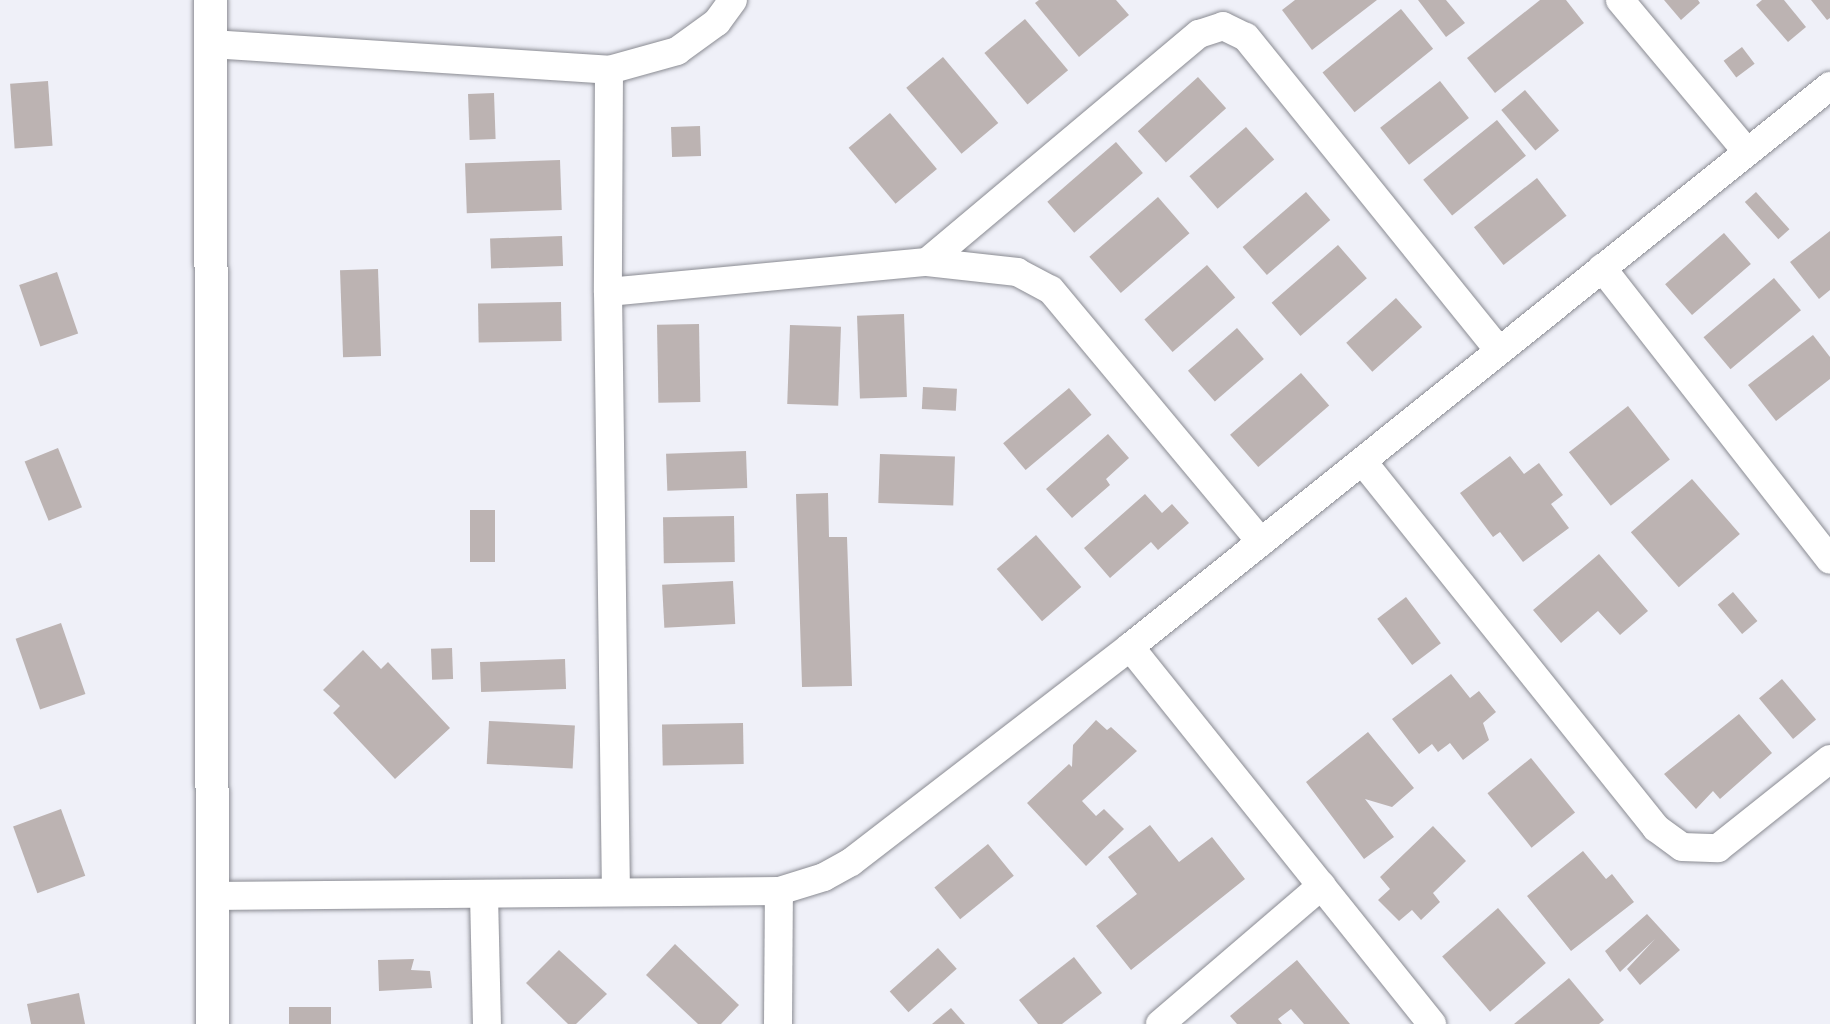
<!DOCTYPE html>
<html>
<head>
<meta charset="utf-8">
<style>
  body { margin:0 }
  #map { position:relative; width:1830px; height:1024px; overflow:hidden; background:#eff0f8; font-family:"DejaVu Sans",sans-serif }
  div>[style] { position:absolute }
  [style*='--x'] { left:calc(var(--x)*1px); top:calc(var(--y)*1px); width:calc(var(--w)*1px); rotate:calc(var(--a)*1deg) }
  .building>* { inset:0; background:#bcb3b2; transform-origin:0 0 }
  .roads { filter:drop-shadow(0 0 2px #8a8b92) drop-shadow(0 0 2px #8a8b92) }
  .street>* { height:28px; margin:-14px; padding:0 14px; transform-origin:14px; border-radius:14px; background:#fff }
  .secondary>* { height:33px; margin:-16.5px; padding:0 16.5px; transform-origin:16.5px; border-radius:16.5px; background:#fff }
  span { translate:-50% -50%; white-space:nowrap; text-align:center; line-height:1.15; -webkit-text-stroke:6px #fff; paint-order:stroke }
</style>
</head>
<body>
<div id="map">
  <div class="building">
    <div style="clip-path:polygon(1039px 0,1116px 0,1129px 15px,1079px 57px,1035px 3px)"></div>
    <div style="clip-path:polygon(1295px 0,1377px 0,1312px 50px,1282px 10px)"></div>
    <div style="clip-path:polygon(1418px 0,1446px 0,1465px 23px,1446px 37px)"></div>
    <div style="clip-path:polygon(1540px 0,1566px 0,1584px 23px,1495px 93px,1467px 58px)"></div>
    <div style="clip-path:polygon(1664px 0,1698px 0,1700px 3px,1681px 20px)"></div>
    <div style="clip-path:polygon(1762px 0,1784px 0,1806px 27px,1788px 42px,1756px 5px)"></div>
    <div style="clip-path:polygon(1811px 0,1830px 0,1830px 18px,1827px 20px)"></div>
    <div style="left:1401px;top:9px;width:51px;height:101px;rotate:51deg"></div>
    <div style="left:1025px;top:19px;width:67px;height:53px;rotate:50deg"></div>
    <div style="left:1742px;top:47px;width:21px;height:23px;rotate:53deg"></div>
    <div style="left:943px;top:57px;width:86px;height:48px;rotate:50deg"></div>
    <div style="left:1198px;top:77px;width:42px;height:81px;rotate:48deg"></div>
    <div style="left:48px;top:81px;width:65px;height:38px;rotate:86deg"></div>
    <div style="left:1440px;top:81px;width:47px;height:76px;rotate:52deg"></div>
    <div style="left:1525px;top:90px;width:53px;height:31px;rotate:50deg"></div>
    <div style="left:494px;top:93px;width:46px;height:26px;rotate:88deg"></div>
    <div style="left:890px;top:113px;width:73px;height:54px;rotate:50deg"></div>
    <div style="left:1497px;top:120px;width:46px;height:95px;rotate:51deg"></div>
    <div style="left:700px;top:126px;width:30px;height:29px;rotate:88deg"></div>
    <div style="left:1246px;top:127px;width:43px;height:75px;rotate:49deg"></div>
    <div style="left:1116px;top:142px;width:41px;height:91px;rotate:49deg"></div>
    <div style="left:560px;top:160px;width:50px;height:95px;rotate:88deg"></div>
    <div style="left:1537px;top:178px;width:48px;height:80px;rotate:52deg"></div>
    <div style="left:1306px;top:192px;width:37px;height:84px;rotate:49deg"></div>
    <div style="left:1756px;top:192px;width:50px;height:15px;rotate:48deg"></div>
    <div style="left:1158px;top:197px;width:48px;height:91px;rotate:49deg"></div>
    <div style="clip-path:polygon(1830px 231px,1830px 290px,1819px 299px,1790px 262px)"></div>
    <div style="left:1724px;top:233px;width:41px;height:78px;rotate:49deg"></div>
    <div style="left:562px;top:236px;width:30px;height:72px;rotate:88deg"></div>
    <div style="left:1338px;top:245px;width:44px;height:88px;rotate:49deg"></div>
    <div style="left:1207px;top:265px;width:43px;height:83px;rotate:49deg"></div>
    <div style="left:378px;top:269px;width:87px;height:38px;rotate:88deg"></div>
    <div style="left:57px;top:272px;width:65px;height:40px;rotate:71deg"></div>
    <div style="left:1774px;top:278px;width:42px;height:92px;rotate:50deg"></div>
    <div style="left:1396px;top:298px;width:39px;height:67px;rotate:48deg"></div>
    <div style="left:561px;top:302px;width:39px;height:83px;rotate:89deg"></div>
    <div style="left:904px;top:314px;width:83px;height:47px;rotate:88deg"></div>
    <div style="left:699px;top:324px;width:78px;height:42px;rotate:89deg"></div>
    <div style="left:790px;top:325px;width:51px;height:79px;rotate:2deg"></div>
    <div style="left:1237px;top:328px;width:41px;height:65px;rotate:49deg"></div>
    <div style="clip-path:polygon(1813px 335px,1830px 357px,1830px 379px,1776px 421px,1748px 385px)"></div>
    <div style="left:1301px;top:373px;width:43px;height:94px;rotate:49deg"></div>
    <div style="left:923px;top:387px;width:34px;height:22px;rotate:3deg"></div>
    <div style="left:1069px;top:388px;width:35px;height:86px;rotate:50deg"></div>
    <div style="left:1628px;top:406px;width:68px;height:75px;rotate:52deg"></div>
    <div style="clip-path:polygon(1108px 434px,1129px 458px,1106px 479px,1110px 485px,1072px 518px,1046px 489px)"></div>
    <div style="left:58px;top:448px;width:64px;height:36px;rotate:68deg"></div>
    <div style="left:746px;top:451px;width:37px;height:80px;rotate:88deg"></div>
    <div style="left:880px;top:454px;width:75px;height:49px;rotate:2deg"></div>
    <div style="clip-path:polygon(1510px 456px,1524px 474px,1539px 463px,1563px 495px,1551px 504px,1569px 528px,1523px 562px,1500px 532px,1493px 537px,1460px 493px)"></div>
    <div style="left:1692px;top:479px;width:73px;height:81px;rotate:49deg"></div>
    <div style="clip-path:polygon(828px 493px,829px 537px,847px 537px,852px 686px,802px 687px,796px 494px)"></div>
    <div style="clip-path:polygon(1145px 494px,1162px 513px,1172px 504px,1189px 523px,1158px 550px,1151px 542px,1110px 578px,1084px 548px)"></div>
    <div style="left:470px;top:510px;width:25px;height:52px"></div>
    <div style="left:734px;top:516px;width:46px;height:71px;rotate:89deg"></div>
    <div style="left:1036px;top:535px;width:69px;height:52px;rotate:49deg"></div>
    <div style="clip-path:polygon(1599px 554px,1648px 611px,1620px 635px,1598px 611px,1561px 643px,1533px 610px)"></div>
    <div style="left:733px;top:581px;width:43px;height:71px;rotate:87deg"></div>
    <div style="left:1733px;top:592px;width:38px;height:20px;rotate:50deg"></div>
    <div style="left:1406px;top:597px;width:58px;height:36px;rotate:53deg"></div>
    <div style="left:61px;top:623px;width:75px;height:48px;rotate:71deg"></div>
    <div style="left:452px;top:648px;width:31px;height:21px;rotate:88deg"></div>
    <div style="clip-path:polygon(363px 650px,381px 669px,388px 662px,450px 728px,395px 779px,333px 713px,340px 706px,323px 690px)"></div>
    <div style="left:565px;top:659px;width:30px;height:85px;rotate:88deg"></div>
    <div style="clip-path:polygon(1451px 674px,1470px 698px,1479px 691px,1496px 712px,1483px 723px,1489px 740px,1463px 760px,1450px 743px,1438px 752px,1432px 744px,1419px 754px,1392px 719px)"></div>
    <div style="left:1782px;top:679px;width:53px;height:30px;rotate:50deg"></div>
    <div style="clip-path:polygon(1739px 714px,1772px 753px,1720px 799px,1713px 791px,1696px 809px,1664px 774px)"></div>
    <div style="clip-path:polygon(1096px 720px,1107px 730px,1111px 727px,1137px 751px,1082px 801px,1096px 816px,1104px 809px,1124px 829px,1086px 866px,1027px 803px,1069px 764px,1072px 767px,1073px 745px)"></div>
    <div style="left:489px;top:721px;width:86px;height:43px;rotate:3deg"></div>
    <div style="left:743px;top:723px;width:41px;height:81px;rotate:89deg"></div>
    <div style="clip-path:polygon(1368px 732px,1414px 788px,1392px 807px,1365px 799px,1394px 837px,1364px 859px,1306px 782px)"></div>
    <div style="left:1531px;top:758px;width:70px;height:56px;rotate:51deg"></div>
    <div style="left:61px;top:809px;width:71px;height:51px;rotate:70deg"></div>
    <div style="clip-path:polygon(1150px 825px,1179px 862px,1212px 837px,1245px 879px,1131px 970px,1096px 926px,1137px 894px,1108px 857px)"></div>
    <div style="clip-path:polygon(1433px 826px,1466px 861px,1433px 893px,1440px 902px,1421px 920px,1412px 910px,1399px 921px,1378px 900px,1390px 889px,1380px 877px)"></div>
    <div style="left:988px;top:844px;width:41px;height:69px;rotate:51deg"></div>
    <div style="clip-path:polygon(1583px 851px,1606px 879px,1612px 874px,1634px 902px,1571px 951px,1527px 896px)"></div>
    <div style="left:1498px;top:908px;width:73px;height:74px;rotate:49deg"></div>
    <div style="clip-path:polygon(1647px 914px,1680px 950px,1640px 985px,1627px 969px,1655px 939px,1620px 972px,1605px 951px)"></div>
    <div style="clip-path:polygon(675px 944px,739px 1005px,721px 1024px,698px 1024px,646px 975px)"></div>
    <div style="left:938px;top:948px;width:28px;height:65px;rotate:48deg"></div>
    <div style="clip-path:polygon(559px 950px,607px 994px,576px 1024px,568px 1024px,526px 983px)"></div>
    <div style="clip-path:polygon(1074px 957px,1102px 993px,1062px 1024px,1038px 1024px,1019px 1000px)"></div>
    <div style="clip-path:polygon(414px 959px,411px 970px,430px 971px,432px 988px,379px 991px,378px 960px)"></div>
    <div style="clip-path:polygon(1297px 960px,1350px 1024px,1304px 1024px,1291px 1009px,1278px 1019px,1282px 1024px,1237px 1024px,1230px 1016px)"></div>
    <div style="clip-path:polygon(1569px 978px,1604px 1020px,1599px 1024px,1514px 1024px)"></div>
    <div style="clip-path:polygon(79px 993px,85px 1024px,31px 1024px,27px 1004px)"></div>
    <div style="left:289px;top:1007px;width:42px;height:17px"></div>
    <div style="clip-path:polygon(951px 1008px,965px 1024px,932px 1024px)"></div>
  </div>
  <div class="roads">
    <div class="street">
      <div style="--x:1620;--y:0;--w:198;--a:50.1"></div>
      <div style="--x:211;--y:44;--w:399;--a:3.7"></div>
      <div style="--x:609;--y:70;--w:71;--a:-15.6"></div>
      <div style="--x:677;--y:51;--w:49;--a:-35.9"></div>
      <div style="--x:717;--y:22;--w:27;--a:-54"></div>
      <div style="--x:609;--y:70;--w:222;--a:90.3"></div>
      <div style="--x:608;--y:292;--w:600;--a:89.24"></div>
      <div style="--x:927;--y:262;--w:355;--a:-40"></div>
      <div style="--x:1199;--y:34;--w:25;--a:-18"></div>
      <div style="--x:1223;--y:26;--w:25;--a:26"></div>
      <div style="--x:1246;--y:37;--w:403;--a:51.1"></div>
      <div style="--x:1602;--y:268;--w:370;--a:52"></div>
      <div style="--x:608;--y:292;--w:320;--a:-5.4"></div>
      <div style="--x:927;--y:262;--w:91;--a:6.3"></div>
      <div style="--x:1017;--y:272;--w:38;--a:28"></div>
      <div style="--x:1051;--y:290;--w:328;--a:50.2"></div>
      <div style="--x:1363;--y:462;--w:469;--a:51.3"></div>
      <div style="--x:1656;--y:828;--w:32;--a:36"></div>
      <div style="--x:1682;--y:847;--w:36;--a:2"></div>
      <div style="--x:1718;--y:848;--w:143;--a:-38.5"></div>
      <div style="--x:1130;--y:647;--w:483;--a:51.3"></div>
      <div style="--x:484;--y:894;--w:130;--a:88.7"></div>
      <div style="--x:210;--y:896;--w:569;--a:-0.5"></div>
      <div style="--x:779;--y:891;--w:47;--a:-17.3"></div>
      <div style="--x:824;--y:877;--w:31;--a:-29"></div>
      <div style="--x:851;--y:862;--w:352;--a:-37.6"></div>
      <div style="--x:1130;--y:647;--w:897;--a:-38.71"></div>
      <div style="--x:778;--y:1024;--w:133;--a:-89.6"></div>
      <div style="--x:1160;--y:1024;--w:213;--a:-40.6"></div>
    </div>
    <div class="secondary">
      <div style="--x:210;--y:0;--w:1024;--a:89.89"></div>
    </div>
  </div>
</div>
</body>
</html>
